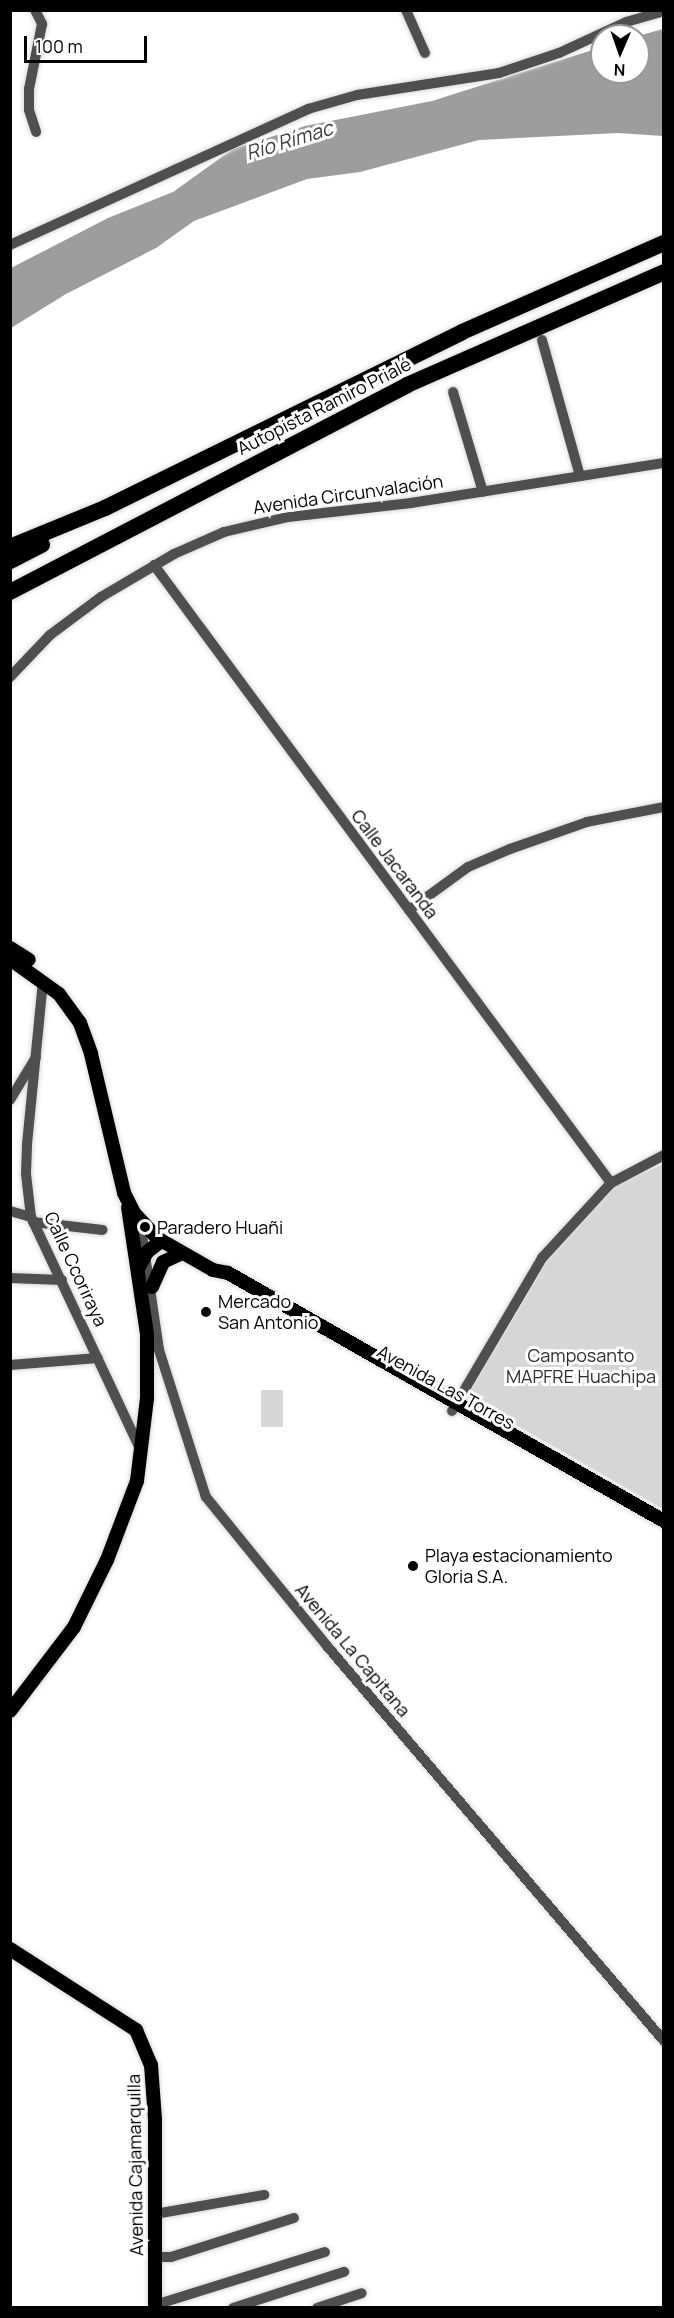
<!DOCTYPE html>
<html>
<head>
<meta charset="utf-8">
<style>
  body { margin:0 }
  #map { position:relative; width:674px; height:2318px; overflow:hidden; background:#fff; font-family:Manrope,sans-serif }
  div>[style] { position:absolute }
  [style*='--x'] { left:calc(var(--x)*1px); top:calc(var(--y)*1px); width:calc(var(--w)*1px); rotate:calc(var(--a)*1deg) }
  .green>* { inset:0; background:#d6d6d6; transform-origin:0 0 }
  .water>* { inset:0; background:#9d9d9d }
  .roads { filter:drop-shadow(0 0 2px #dbdbdb) drop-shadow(0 0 2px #dbdbdb) }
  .minor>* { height:10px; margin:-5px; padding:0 5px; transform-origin:5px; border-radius:5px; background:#4f4f4f }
  .major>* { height:14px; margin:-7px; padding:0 7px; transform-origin:7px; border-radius:7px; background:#000 }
  .highway>* { height:16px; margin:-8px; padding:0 8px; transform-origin:8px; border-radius:8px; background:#000 }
  .dots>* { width:16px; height:16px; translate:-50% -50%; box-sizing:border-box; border:3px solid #fff; border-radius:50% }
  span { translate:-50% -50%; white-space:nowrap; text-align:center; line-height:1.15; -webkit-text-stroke:6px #fff; paint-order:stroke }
  .street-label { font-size:18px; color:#000 }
  .poi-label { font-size:18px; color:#000 }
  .left { translate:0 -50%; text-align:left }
  .park-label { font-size:18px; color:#2d2d2d }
  .water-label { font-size:20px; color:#3e3e3e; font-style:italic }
  .frame { position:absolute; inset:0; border:12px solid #000; pointer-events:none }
  .north { position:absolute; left:590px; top:24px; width:60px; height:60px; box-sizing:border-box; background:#fff; border:2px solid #999; border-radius:50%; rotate:182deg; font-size:16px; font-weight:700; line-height:24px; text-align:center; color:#000 }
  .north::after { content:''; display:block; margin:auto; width:21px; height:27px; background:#000; clip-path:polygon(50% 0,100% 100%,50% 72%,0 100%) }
  .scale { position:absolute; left:24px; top:36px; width:123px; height:27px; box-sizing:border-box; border:3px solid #000; border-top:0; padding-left:8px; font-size:18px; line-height:21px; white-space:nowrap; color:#000; -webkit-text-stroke:4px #fff; paint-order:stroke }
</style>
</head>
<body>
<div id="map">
  <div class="green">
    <div style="clip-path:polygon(663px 1164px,663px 1509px,467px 1397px,549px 1258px,612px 1187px)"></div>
    <div style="left:261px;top:1390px;width:22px;height:37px"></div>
  </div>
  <div class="water">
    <div style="clip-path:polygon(663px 29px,663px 136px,618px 133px,479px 140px,360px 172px,307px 179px,194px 221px,156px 248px,66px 294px,11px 328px,11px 268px,108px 218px,173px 192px,233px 149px,305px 126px,432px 101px,602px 47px,602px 72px,638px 72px,638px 36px)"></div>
  </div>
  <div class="roads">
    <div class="minor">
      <div style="--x:35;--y:10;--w:16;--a:63"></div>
      <div style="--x:42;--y:24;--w:66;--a:101.3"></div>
      <div style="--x:29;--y:89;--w:21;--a:90"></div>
      <div style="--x:29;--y:110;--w:23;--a:72"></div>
      <div style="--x:406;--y:10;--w:47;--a:66.2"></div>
      <div style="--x:10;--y:245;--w:328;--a:-24.5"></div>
      <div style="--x:308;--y:109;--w:51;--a:-15.9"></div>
      <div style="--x:357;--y:95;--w:144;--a:-8.8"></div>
      <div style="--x:499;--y:73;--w:63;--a:-18.4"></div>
      <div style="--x:559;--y:53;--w:74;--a:-24.8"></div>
      <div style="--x:626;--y:22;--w:40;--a:-16"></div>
      <div style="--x:542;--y:340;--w:141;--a:74.4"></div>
      <div style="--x:453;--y:392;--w:104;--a:73.3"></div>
      <div style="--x:154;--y:565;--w:769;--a:53.52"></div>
      <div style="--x:10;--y:677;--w:58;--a:-46.4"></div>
      <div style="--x:50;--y:635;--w:64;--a:-36.7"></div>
      <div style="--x:101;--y:597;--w:85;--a:-30.5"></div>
      <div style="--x:174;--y:554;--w:55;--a:-23.7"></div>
      <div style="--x:224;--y:532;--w:66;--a:-13.2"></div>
      <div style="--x:288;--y:517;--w:124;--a:-6.5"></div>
      <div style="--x:411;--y:503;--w:256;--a:-9"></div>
      <div style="--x:409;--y:910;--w:73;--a:-36.1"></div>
      <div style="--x:468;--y:867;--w:46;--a:-23.2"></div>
      <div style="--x:510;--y:849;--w:82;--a:-19.3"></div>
      <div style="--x:587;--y:822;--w:78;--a:-11"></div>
      <div style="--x:43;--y:981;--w:165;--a:95.6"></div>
      <div style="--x:27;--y:1145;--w:29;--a:92"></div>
      <div style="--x:26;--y:1174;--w:43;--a:83.4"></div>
      <div style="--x:31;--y:1217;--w:259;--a:64.8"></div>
      <div style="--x:10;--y:1100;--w:50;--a:-58.8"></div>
      <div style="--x:10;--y:1211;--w:22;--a:16"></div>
      <div style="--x:140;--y:1221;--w:130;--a:81.6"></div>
      <div style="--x:159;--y:1350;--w:154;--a:72.3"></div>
      <div style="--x:206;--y:1497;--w:192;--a:50.9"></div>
      <div style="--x:327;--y:1646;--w:519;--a:49.53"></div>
      <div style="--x:33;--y:1222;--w:70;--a:6.5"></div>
      <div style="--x:10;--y:1278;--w:52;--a:2.2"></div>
      <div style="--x:10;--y:1365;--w:88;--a:-4.5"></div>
      <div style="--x:452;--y:1411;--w:178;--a:-59.5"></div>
      <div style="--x:542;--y:1258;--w:102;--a:-47.4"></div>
      <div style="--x:611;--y:1183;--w:60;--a:-27.8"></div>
      <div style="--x:155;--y:2214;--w:111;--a:-9.9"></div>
      <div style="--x:155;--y:2257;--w:16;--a:0"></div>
      <div style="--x:171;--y:2257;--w:129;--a:-17.6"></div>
      <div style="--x:155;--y:2305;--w:178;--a:-17.3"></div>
      <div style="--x:233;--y:2308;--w:117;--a:-18"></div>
      <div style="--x:317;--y:2308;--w:47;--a:-18.4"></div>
    </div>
    <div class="major">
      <div style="--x:10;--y:948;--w:22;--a:32"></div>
      <div style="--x:10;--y:959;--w:60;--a:35.5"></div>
      <div style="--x:59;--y:994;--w:36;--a:54"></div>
      <div style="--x:80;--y:1023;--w:33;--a:70"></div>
      <div style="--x:91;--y:1054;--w:143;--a:76.6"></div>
      <div style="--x:124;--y:1193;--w:22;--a:63"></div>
      <div style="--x:134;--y:1213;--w:34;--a:47"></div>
      <div style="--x:157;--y:1238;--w:64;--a:29.7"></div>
      <div style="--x:213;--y:1270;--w:15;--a:11"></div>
      <div style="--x:228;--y:1273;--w:502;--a:29.63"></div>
      <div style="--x:139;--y:1267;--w:17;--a:-62"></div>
      <div style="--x:147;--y:1252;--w:18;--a:-38"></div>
      <div style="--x:152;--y:1287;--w:27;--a:-66"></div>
      <div style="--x:163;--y:1262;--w:19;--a:-25"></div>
      <div style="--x:10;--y:1711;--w:106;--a:-52.7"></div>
      <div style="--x:74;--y:1627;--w:75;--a:-63.8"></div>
      <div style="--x:107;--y:1560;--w:85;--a:-69.2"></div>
      <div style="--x:137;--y:1481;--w:84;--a:-83.1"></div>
      <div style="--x:147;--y:1398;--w:64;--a:-90"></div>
      <div style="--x:147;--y:1334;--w:128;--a:-98.5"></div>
      <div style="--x:10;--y:1949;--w:150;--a:32.7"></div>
      <div style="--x:136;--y:2030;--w:38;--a:67"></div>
      <div style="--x:151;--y:2065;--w:54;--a:85.8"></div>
      <div style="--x:155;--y:2119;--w:189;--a:90"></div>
    </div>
    <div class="highway">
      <div style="--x:10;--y:547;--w:103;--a:-22.3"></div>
      <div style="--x:105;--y:508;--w:398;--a:-26.2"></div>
      <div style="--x:462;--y:332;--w:221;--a:-23.8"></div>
      <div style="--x:10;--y:561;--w:36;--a:-27"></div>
      <div style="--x:10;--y:592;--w:448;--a:-27.5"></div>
      <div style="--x:407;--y:385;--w:281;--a:-23.7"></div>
    </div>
  </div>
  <div class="dots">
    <div style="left:145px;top:1227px;background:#000"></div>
    <div style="left:206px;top:1312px;background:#000"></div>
    <div style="left:413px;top:1566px;background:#000"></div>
  </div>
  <div class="street-label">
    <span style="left:324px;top:406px;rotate:-27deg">Autopista Ramiro Prialé</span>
    <span style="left:348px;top:494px;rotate:-8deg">Avenida Circunvalación</span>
    <span style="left:395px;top:864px;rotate:53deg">Calle Jacaranda</span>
    <span style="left:76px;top:1269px;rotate:65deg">Calle Ccoriraya</span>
    <span style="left:446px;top:1387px;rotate:29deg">Avenida Las Torres</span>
    <span style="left:353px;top:1650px;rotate:50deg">Avenida La Capitana</span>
    <span style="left:135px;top:2165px;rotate:-91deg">Avenida Cajamarquilla</span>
  </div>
  <div class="poi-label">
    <span class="left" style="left:157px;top:1227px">Paradero Huañi</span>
    <span class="left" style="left:218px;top:1312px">Mercado<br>San Antonio</span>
    <span class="left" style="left:425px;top:1566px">Playa estacionamiento<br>Gloria S.A.</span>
  </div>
  <div class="park-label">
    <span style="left:581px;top:1366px">Camposanto<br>MAPFRE Huachipa</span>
  </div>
  <div class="water-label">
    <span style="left:289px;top:140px;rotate:-17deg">Río Rímac</span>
  </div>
  <div class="frame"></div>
  <div class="north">N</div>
  <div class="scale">100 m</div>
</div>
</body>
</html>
